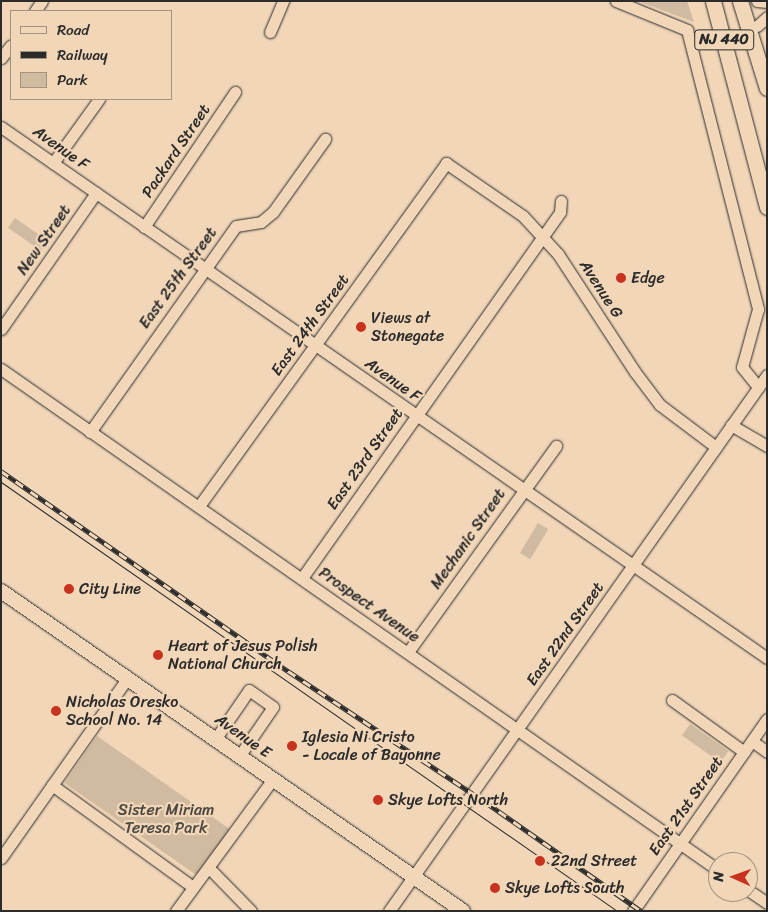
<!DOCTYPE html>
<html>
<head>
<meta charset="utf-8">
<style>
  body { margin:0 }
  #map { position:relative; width:768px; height:912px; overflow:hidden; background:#f1d6b8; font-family:Sriracha,sans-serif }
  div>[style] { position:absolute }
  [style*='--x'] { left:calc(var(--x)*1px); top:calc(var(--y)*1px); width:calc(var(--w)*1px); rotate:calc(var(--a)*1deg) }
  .green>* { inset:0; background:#d0baa0; transform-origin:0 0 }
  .roads { filter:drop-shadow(0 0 1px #2b2b2b) drop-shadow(0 0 1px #2b2b2b) }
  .minor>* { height:11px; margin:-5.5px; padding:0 5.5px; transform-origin:5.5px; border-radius:5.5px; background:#f1d6b8 }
  .major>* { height:14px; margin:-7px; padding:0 7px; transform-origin:7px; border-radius:7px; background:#f1d6b8 }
  .highway>* { height:15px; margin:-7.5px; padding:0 7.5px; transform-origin:7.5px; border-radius:7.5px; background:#f1d6b8 }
  .tram>* { height:1px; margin:-0.5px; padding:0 0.5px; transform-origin:0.5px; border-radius:0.5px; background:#2b2b2b }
  .rail>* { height:5px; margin-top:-2.5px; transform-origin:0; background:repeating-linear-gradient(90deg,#f1d6b8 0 9px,#2b2b2b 0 18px); box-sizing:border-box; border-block:1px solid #2b2b2b }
  .dots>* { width:14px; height:14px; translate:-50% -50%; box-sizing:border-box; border:2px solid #f1d6b8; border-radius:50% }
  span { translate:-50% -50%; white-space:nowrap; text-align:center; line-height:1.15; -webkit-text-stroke:4.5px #f1d6b8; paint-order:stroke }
  .shield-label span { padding:1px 4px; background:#f1d6b8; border:1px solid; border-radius:4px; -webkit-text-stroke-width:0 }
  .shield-label { font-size:15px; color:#2b2b2b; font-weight:700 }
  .street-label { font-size:16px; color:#2b2b2b }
  .poi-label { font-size:16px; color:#2b2b2b }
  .left { translate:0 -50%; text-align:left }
  .park-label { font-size:16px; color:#4c4842 }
  .frame { position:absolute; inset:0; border:2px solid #2b2b2b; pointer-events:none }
  .legend { position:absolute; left:10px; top:10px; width:162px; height:90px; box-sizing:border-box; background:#f1d6b8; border:1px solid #a29280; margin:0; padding:6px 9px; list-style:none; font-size:15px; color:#2b2b2b }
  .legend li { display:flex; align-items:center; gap:10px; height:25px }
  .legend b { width:25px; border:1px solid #a29280 }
  .north { position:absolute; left:708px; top:852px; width:50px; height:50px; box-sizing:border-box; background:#f1d6b8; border:1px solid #a29280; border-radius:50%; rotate:272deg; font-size:14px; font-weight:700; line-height:20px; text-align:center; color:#2b2b2b }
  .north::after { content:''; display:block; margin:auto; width:18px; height:22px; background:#c8321e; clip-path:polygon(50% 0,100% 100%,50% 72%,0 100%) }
</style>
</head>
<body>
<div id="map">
  <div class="green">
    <div style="clip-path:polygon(638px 1px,687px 1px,694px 22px)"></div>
    <div style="left:15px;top:218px;width:40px;height:12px;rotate:35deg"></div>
    <div style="left:538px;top:523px;width:12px;height:35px;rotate:31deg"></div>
    <div style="left:690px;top:724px;width:47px;height:14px;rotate:35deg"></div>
    <div style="left:97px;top:736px;width:165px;height:57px;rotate:35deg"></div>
  </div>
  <div class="roads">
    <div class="minor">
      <div style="--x:616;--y:1;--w:77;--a:22.2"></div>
      <div style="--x:687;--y:30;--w:288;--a:75.7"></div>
      <div style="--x:758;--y:309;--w:60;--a:105.4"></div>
      <div style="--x:742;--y:367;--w:26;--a:51"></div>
      <div style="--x:757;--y:1;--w:10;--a:6"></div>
      <div style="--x:35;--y:11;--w:12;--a:-55"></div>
      <div style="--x:757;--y:26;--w:13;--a:-42"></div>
      <div style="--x:270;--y:32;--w:34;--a:-67"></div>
      <div style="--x:1;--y:58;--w:16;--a:-52"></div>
      <div style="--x:1;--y:127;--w:932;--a:34.73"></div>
      <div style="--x:53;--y:163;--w:79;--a:-54.3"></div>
      <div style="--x:144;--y:227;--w:163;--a:-56"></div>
      <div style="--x:1;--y:329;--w:166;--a:-55.1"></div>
      <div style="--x:1;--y:369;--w:875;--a:34.94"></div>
      <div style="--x:731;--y:425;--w:42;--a:30.3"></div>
      <div style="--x:90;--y:432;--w:252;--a:-54.7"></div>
      <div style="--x:236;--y:226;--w:25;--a:-9"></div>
      <div style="--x:261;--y:222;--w:16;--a:-40"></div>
      <div style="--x:273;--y:212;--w:90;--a:-54.5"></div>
      <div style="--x:199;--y:506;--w:423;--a:-54.2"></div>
      <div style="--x:446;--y:163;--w:93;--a:34.5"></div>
      <div style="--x:523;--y:216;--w:52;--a:47.4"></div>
      <div style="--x:558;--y:254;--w:141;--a:56.9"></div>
      <div style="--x:635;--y:372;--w:41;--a:52.9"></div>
      <div style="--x:660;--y:405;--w:70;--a:36.9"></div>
      <div style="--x:302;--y:578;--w:448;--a:-54.8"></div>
      <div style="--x:560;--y:212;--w:11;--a:-85"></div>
      <div style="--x:408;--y:652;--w:254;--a:-54.3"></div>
      <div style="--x:672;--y:700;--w:89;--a:35.8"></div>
      <div style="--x:216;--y:738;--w:58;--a:-55.5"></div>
      <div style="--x:249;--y:690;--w:29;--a:35"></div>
      <div style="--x:273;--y:707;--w:58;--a:124.5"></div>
      <div style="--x:752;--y:741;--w:19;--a:36"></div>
      <div style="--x:52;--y:785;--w:174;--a:35.9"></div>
      <div style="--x:1;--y:858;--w:221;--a:-54.9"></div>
      <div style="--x:209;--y:868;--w:60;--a:45.7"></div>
      <div style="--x:748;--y:890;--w:23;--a:34"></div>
      <div style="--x:176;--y:911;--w:164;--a:-53.7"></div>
      <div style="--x:389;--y:911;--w:656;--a:-54.81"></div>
      <div style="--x:633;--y:911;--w:234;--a:-55.1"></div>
    </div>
    <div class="major">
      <div style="--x:1;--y:591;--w:562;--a:34.71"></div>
    </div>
    <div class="highway">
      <div style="--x:713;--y:1;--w:213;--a:75.3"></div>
      <div style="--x:740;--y:1;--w:91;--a:72.8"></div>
    </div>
  </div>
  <div class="tram">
    <div style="--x:1;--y:482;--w:751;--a:34.85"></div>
  </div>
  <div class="rail">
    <div style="--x:1;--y:471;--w:332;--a:34.9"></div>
    <div style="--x:273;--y:661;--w:253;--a:33.6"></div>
    <div style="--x:484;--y:801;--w:192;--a:35"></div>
  </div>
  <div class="dots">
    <div style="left:621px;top:278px;background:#c8321e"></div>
    <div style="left:361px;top:327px;background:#c8321e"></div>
    <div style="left:69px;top:589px;background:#c8321e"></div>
    <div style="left:158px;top:655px;background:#c8321e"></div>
    <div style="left:56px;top:711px;background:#c8321e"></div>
    <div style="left:292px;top:746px;background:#c8321e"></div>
    <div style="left:378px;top:800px;background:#c8321e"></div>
    <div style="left:540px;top:861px;background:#c8321e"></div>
    <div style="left:495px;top:888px;background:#c8321e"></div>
  </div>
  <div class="shield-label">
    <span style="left:724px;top:40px">NJ 440</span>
  </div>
  <div class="street-label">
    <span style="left:61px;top:148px;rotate:35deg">Avenue F</span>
    <span style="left:176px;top:151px;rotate:-56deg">Packard Street</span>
    <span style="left:44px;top:240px;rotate:-55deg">New Street</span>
    <span style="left:178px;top:278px;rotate:-54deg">East 25th Street</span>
    <span style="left:601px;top:289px;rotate:57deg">Avenue G</span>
    <span style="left:310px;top:325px;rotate:-54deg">East 24th Street</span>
    <span style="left:393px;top:380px;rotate:35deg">Avenue F</span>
    <span style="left:365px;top:459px;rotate:-55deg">East 23rd Street</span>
    <span style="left:468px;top:539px;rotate:-55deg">Mechanic Street</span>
    <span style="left:369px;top:605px;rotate:35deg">Prospect Avenue</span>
    <span style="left:565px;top:634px;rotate:-55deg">East 22nd Street</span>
    <span style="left:243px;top:736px;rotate:35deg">Avenue E</span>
    <span style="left:686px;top:806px;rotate:-55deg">East 21st Street</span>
  </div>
  <div class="poi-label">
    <span class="left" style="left:631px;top:278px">Edge</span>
    <span class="left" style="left:371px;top:327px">Views at<br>Stonegate</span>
    <span class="left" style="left:79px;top:589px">City Line</span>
    <span class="left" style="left:168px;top:655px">Heart of Jesus Polish<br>National Church</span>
    <span class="left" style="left:66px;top:711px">Nicholas Oresko<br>School No. 14</span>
    <span class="left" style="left:302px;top:746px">Iglesia Ni Cristo<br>- Locale of Bayonne</span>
    <span class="left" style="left:388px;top:800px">Skye Lofts North</span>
    <span class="left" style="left:551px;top:861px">22nd Street</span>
    <span class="left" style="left:505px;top:888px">Skye Lofts South</span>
  </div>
  <div class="park-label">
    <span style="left:166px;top:819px">Sister Miriam<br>Teresa Park</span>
  </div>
  <div class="frame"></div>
  <ul class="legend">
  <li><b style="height:6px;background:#f1d6b8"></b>Road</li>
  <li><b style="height:6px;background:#2b2b2b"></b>Railway</li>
  <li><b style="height:14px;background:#d0baa0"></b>Park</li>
  </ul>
  <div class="north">N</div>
</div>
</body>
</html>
